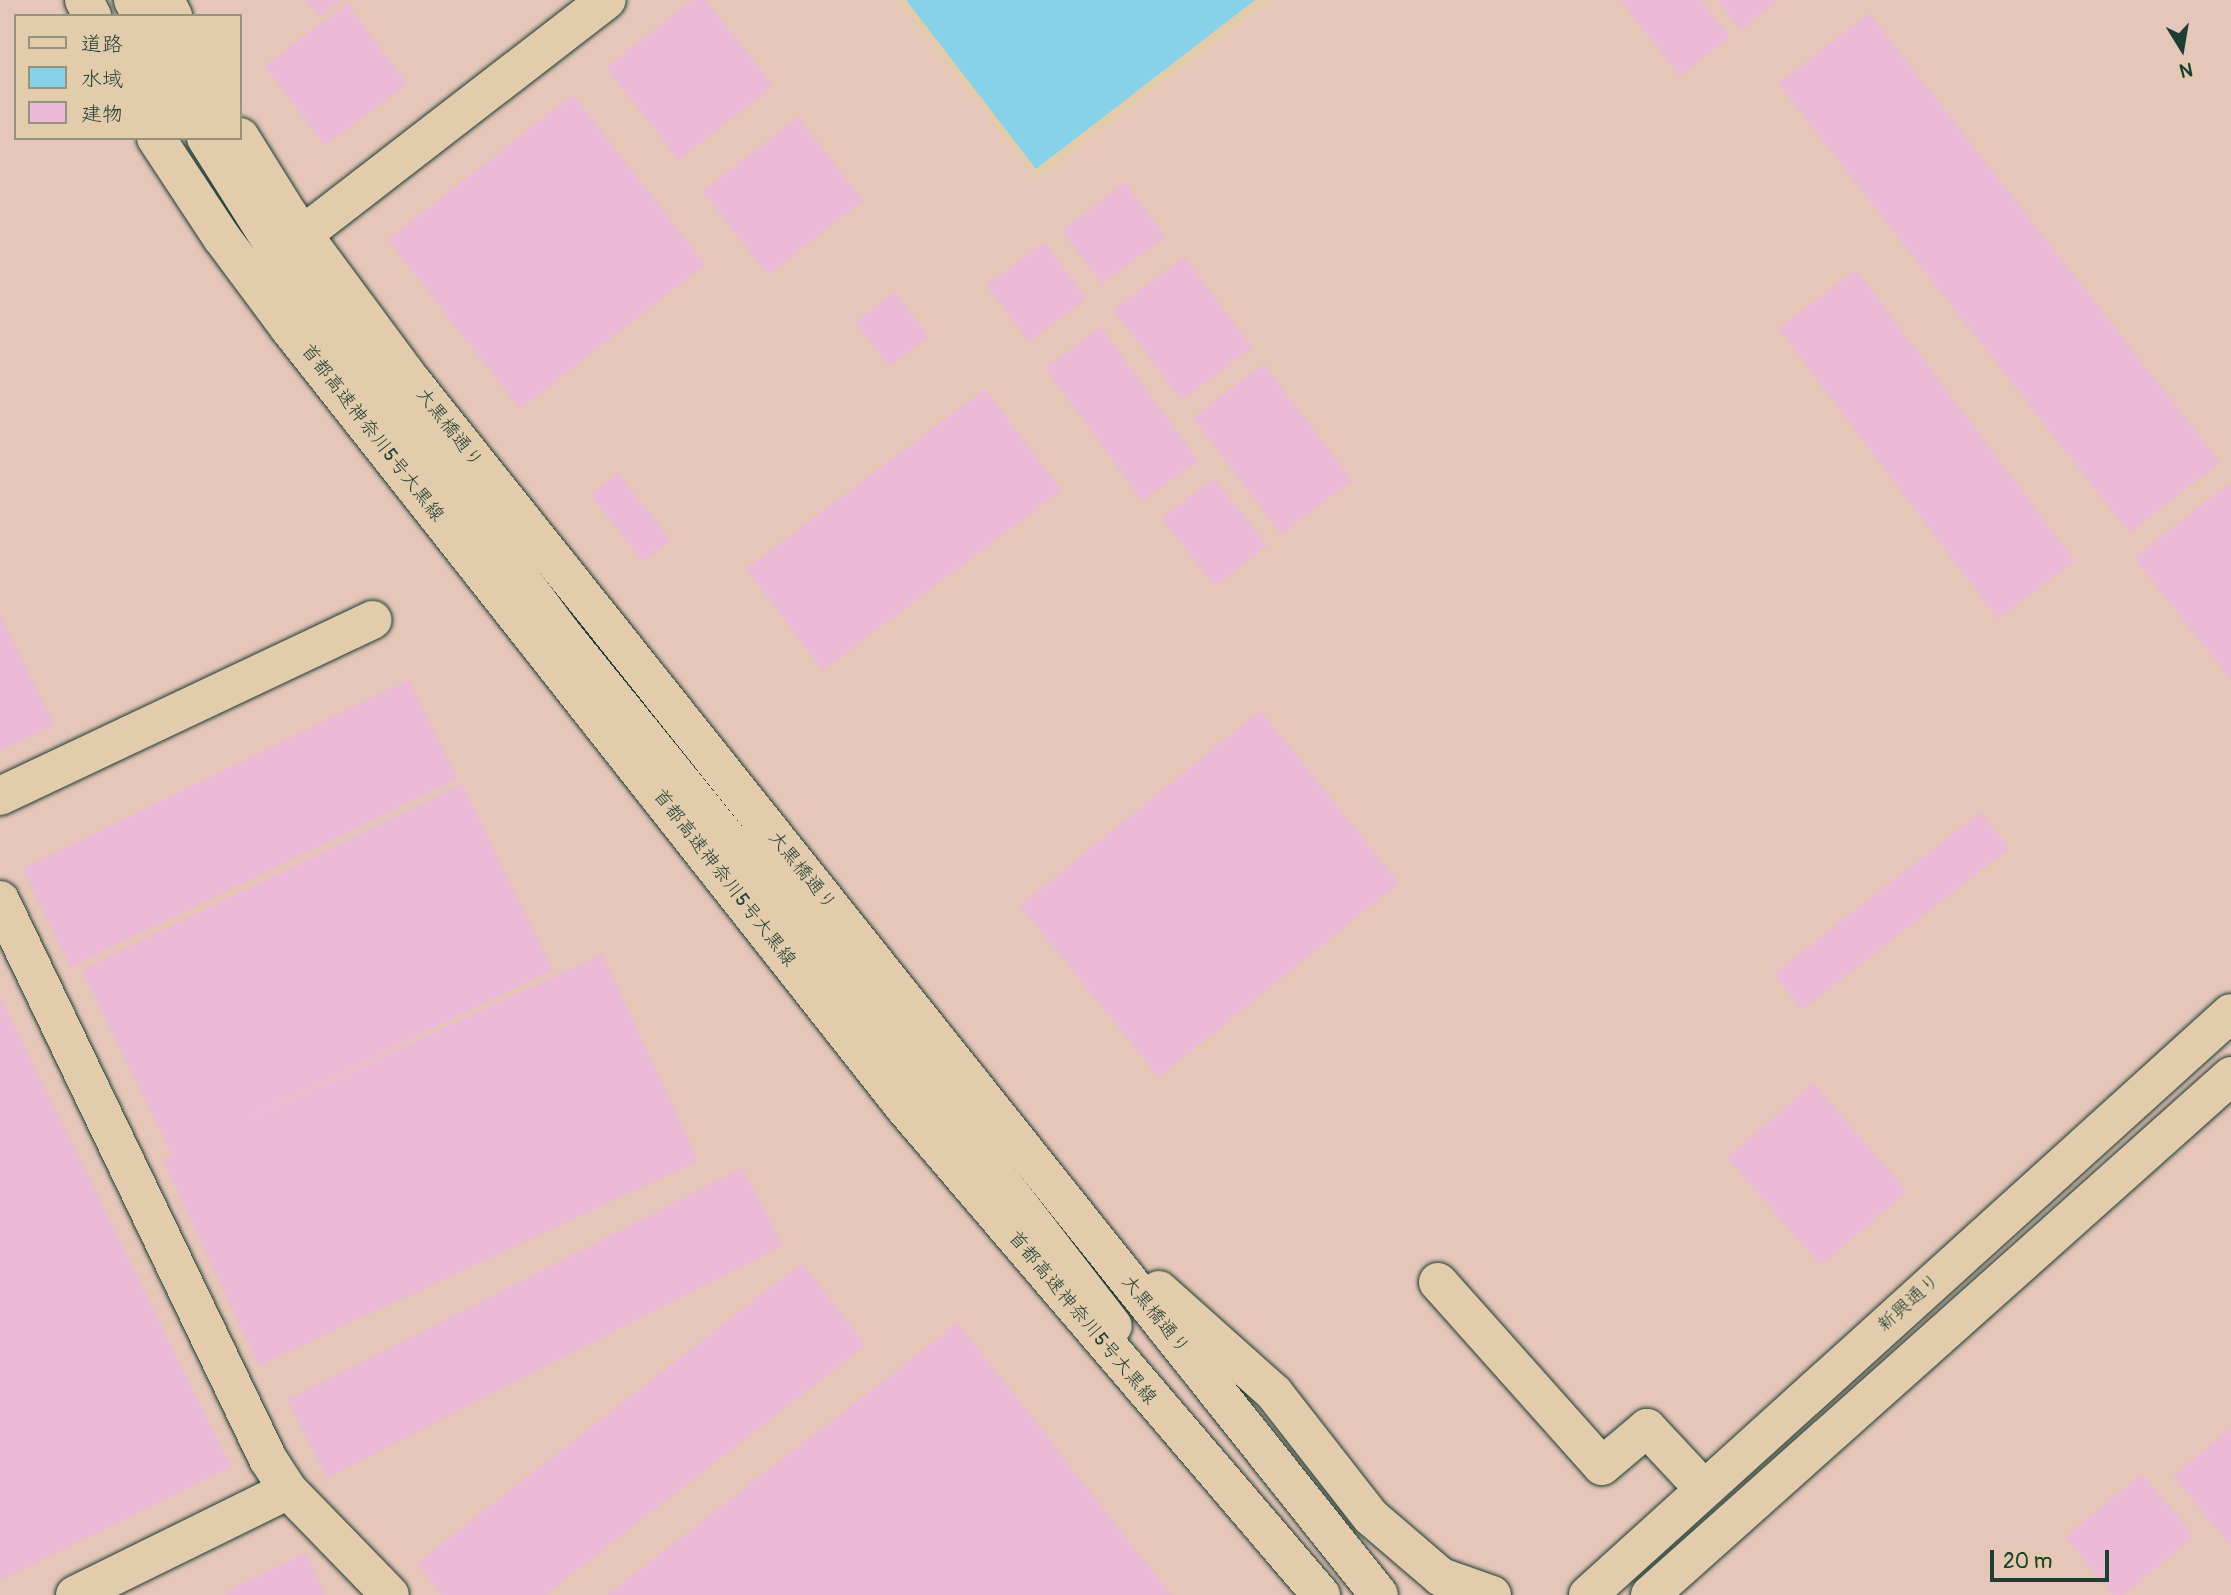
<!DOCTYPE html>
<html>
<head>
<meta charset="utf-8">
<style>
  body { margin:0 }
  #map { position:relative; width:2231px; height:1595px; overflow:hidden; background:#e2ccac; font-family:Pangolin,"Klee One",sans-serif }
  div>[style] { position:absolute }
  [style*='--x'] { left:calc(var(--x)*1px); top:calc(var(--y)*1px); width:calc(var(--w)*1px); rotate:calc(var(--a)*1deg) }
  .built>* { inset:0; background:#e5c6b9 }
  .water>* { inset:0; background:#88d2e9 }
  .building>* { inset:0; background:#ecb9d7; transform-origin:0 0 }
  .roads { filter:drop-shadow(0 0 2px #1f3d34) drop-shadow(0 0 2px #1f3d34) }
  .minor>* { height:38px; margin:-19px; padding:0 19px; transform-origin:19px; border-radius:19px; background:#e2ccac }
  .highway>* { height:38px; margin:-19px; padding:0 19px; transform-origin:19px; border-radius:19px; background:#e2ccac }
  span { translate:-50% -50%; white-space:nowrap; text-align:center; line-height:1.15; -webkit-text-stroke:5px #e2ccac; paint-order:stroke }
  .street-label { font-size:19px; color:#1f3d34 }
  .legend { position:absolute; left:14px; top:14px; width:228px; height:126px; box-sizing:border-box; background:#e2ccac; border:2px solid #94937c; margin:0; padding:9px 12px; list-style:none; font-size:21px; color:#1f3d34 }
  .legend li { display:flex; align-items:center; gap:14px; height:35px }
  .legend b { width:35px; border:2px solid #94937c }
  .north { position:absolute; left:2147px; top:14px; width:70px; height:70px; -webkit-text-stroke:5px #e2ccac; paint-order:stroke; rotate:169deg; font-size:19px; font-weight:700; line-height:28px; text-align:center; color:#1f3d34 }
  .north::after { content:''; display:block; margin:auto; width:24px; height:32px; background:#1f3d34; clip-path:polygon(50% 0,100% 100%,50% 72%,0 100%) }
  .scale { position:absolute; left:1990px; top:1550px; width:119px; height:32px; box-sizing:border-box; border:4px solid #1f3d34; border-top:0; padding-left:9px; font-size:21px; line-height:24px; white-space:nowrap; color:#1f3d34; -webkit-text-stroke:5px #e2ccac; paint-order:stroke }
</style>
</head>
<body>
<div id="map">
  <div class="built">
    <div style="clip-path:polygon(evenodd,0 0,898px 0,1037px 179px,1271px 0,2231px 0,2231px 1595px,0 1595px,0 0,16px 16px,240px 16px,240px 138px,16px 138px,16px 16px)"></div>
  </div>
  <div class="water">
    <div style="clip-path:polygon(906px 0,1255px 0,1036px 169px)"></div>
  </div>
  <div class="building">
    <div style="clip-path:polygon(306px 0,341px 0,319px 17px)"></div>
    <div style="clip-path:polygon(692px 0,705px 0,773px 86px,679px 160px,606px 68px)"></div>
    <div style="clip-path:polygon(1620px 0,1701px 0,1730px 37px,1680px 76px)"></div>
    <div style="clip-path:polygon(1717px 0,1778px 0,1741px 30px)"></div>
    <div style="left:347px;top:4px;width:100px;height:103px;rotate:53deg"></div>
    <div style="left:1869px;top:13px;width:570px;height:115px;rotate:52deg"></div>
    <div style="left:573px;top:95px;width:215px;height:235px;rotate:52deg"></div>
    <div style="left:798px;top:117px;width:106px;height:121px;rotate:52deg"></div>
    <div style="left:1125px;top:183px;width:67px;height:79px;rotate:53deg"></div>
    <div style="left:1044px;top:242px;width:71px;height:72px;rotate:53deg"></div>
    <div style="left:1184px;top:257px;width:113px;height:88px;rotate:53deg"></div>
    <div style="left:1856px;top:270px;width:364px;height:97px;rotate:53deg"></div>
    <div style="left:895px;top:292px;width:56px;height:50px;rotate:53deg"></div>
    <div style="left:1101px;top:327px;width:165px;height:69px;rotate:54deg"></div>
    <div style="left:1264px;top:364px;width:146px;height:89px;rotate:53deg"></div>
    <div style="left:985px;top:389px;width:127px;height:299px;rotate:53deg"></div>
    <div style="left:618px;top:473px;width:85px;height:35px;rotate:52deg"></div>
    <div style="left:1214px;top:478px;width:86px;height:66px;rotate:52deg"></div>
    <div style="clip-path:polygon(2228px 484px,2231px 488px,2231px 680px,2134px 558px)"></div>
    <div style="clip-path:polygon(0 615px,54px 725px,0 751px)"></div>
    <div style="left:409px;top:680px;width:110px;height:430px;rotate:64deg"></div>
    <div style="left:1260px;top:711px;width:221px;height:309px;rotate:51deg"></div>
    <div style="left:462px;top:784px;width:207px;height:423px;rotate:64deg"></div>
    <div style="left:1981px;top:812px;width:46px;height:263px;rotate:52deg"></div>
    <div style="left:602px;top:954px;width:228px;height:485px;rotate:65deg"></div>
    <div style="clip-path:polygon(0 997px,231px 1467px,0 1580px)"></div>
    <div style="left:1813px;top:1083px;width:143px;height:114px;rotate:49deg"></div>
    <div style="left:743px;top:1168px;width:87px;height:511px;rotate:63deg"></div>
    <div style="clip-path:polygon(802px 1263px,866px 1345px,545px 1595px,442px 1595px,417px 1563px)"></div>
    <div style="clip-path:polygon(958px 1323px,1171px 1595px,607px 1595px)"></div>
    <div style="clip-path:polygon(2231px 1428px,2231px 1546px,2173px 1476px)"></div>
    <div style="clip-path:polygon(2142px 1474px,2194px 1536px,2123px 1595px,2114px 1595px,2065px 1537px)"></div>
    <div style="clip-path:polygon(306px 1553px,325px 1595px,227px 1595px,226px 1591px)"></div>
  </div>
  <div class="roads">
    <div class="minor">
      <div style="--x:133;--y:0;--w:18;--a:63"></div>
      <div style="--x:165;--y:0;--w:18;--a:63"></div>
      <div style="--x:240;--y:137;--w:91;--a:58.1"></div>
      <div style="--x:288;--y:214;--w:212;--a:53.5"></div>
      <div style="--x:414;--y:384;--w:1548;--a:51.45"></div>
      <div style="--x:206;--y:138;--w:137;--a:57.8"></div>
      <div style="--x:279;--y:254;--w:475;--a:53.3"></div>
      <div style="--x:563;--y:635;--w:576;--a:51.06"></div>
      <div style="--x:925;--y:1083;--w:307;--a:52.3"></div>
      <div style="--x:283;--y:250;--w:409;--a:-37.7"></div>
      <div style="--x:0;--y:796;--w:412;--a:-25.3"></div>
      <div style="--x:0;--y:900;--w:620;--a:64.39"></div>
      <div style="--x:268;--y:1459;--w:37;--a:57"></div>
      <div style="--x:288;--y:1490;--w:146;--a:45.8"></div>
      <div style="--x:1438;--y:1282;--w:246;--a:48.3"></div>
      <div style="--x:1602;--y:1466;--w:59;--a:-40.2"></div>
      <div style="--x:1647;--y:1428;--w:82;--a:47"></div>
      <div style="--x:1159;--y:1290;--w:154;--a:41.8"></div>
      <div style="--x:1274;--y:1393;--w:157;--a:52"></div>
      <div style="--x:1371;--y:1517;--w:92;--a:40.6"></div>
      <div style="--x:1441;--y:1577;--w:54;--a:19.4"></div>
      <div style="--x:75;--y:1595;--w:237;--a:-26.2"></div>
      <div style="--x:1588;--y:1595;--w:867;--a:-42.15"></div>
      <div style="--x:1650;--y:1595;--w:779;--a:-41.77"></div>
    </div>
    <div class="highway">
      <div style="--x:84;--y:0;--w:18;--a:63"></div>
      <div style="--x:156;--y:138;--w:120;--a:56.6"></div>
      <div style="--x:222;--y:238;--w:112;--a:53.3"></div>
      <div style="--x:289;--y:328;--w:993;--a:51.71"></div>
      <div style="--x:904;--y:1107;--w:642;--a:49.49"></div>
    </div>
  </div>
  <div class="street-label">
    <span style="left:449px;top:428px;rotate:52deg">大黒橋通り</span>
    <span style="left:372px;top:433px;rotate:52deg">首都高速神奈川5号大黒線</span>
    <span style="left:802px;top:871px;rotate:51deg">大黒橋通り</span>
    <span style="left:724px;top:878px;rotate:52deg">首都高速神奈川5号大黒線</span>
    <span style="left:1909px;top:1303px;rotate:-42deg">新興通り</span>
    <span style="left:1155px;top:1315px;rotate:51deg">大黒橋通り</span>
    <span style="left:1082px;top:1318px;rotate:50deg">首都高速神奈川5号大黒線</span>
  </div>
  <ul class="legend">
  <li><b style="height:9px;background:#e2ccac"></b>道路</li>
  <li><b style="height:19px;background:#88d2e9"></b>水域</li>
  <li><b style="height:19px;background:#ecb9d7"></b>建物</li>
  </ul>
  <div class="north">N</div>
  <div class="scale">20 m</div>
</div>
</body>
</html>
